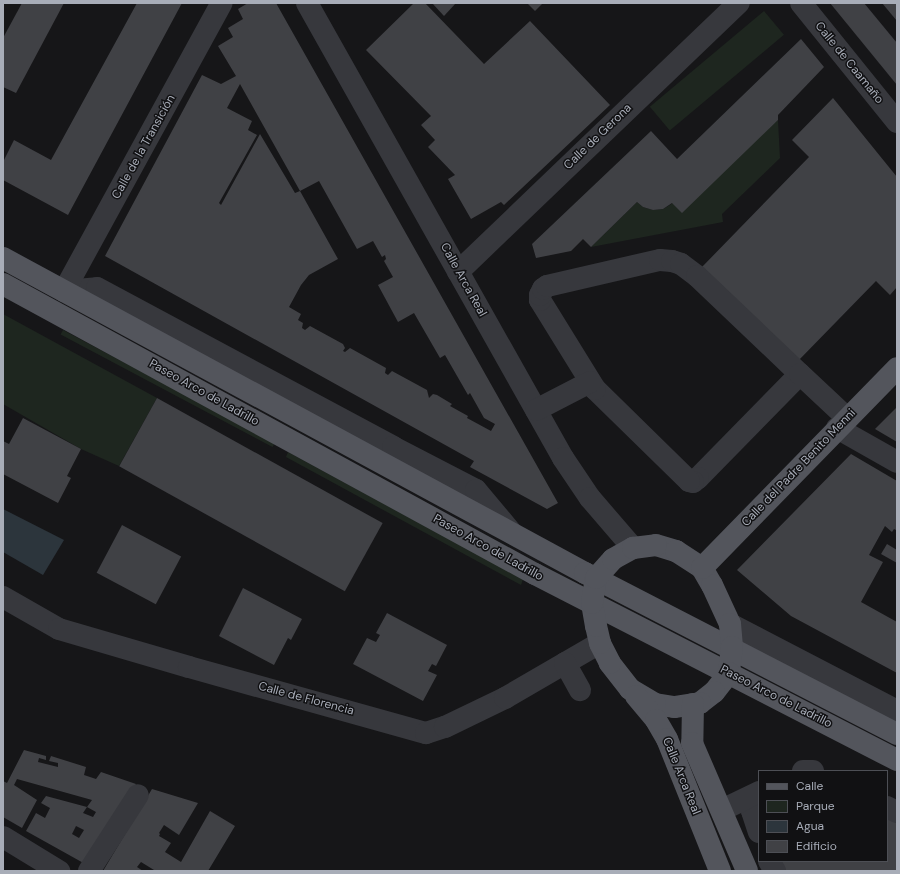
<!DOCTYPE html>
<html>
<head>
<meta charset="utf-8">
<style>
  body { margin:0 }
  #map { position:relative; width:900px; height:874px; overflow:hidden; background:#161618; font-family:"DM Sans",sans-serif }
  div>[style] { position:absolute }
  [style*='--x'] { left:calc(var(--x)*1px); top:calc(var(--y)*1px); width:calc(var(--w)*1px); rotate:calc(var(--a)*1deg) }
  .green>* { inset:0; background:#1e261f; transform-origin:0 0 }
  .water>* { inset:0; background:#2c353c }
  .building>* { inset:0; background:#404145; transform-origin:0 0 }
  .minor>* { height:22px; margin:-11px; padding:0 11px; transform-origin:11px; border-radius:11px; background:#37383d }
  .major>* { height:22px; margin:-11px; padding:0 11px; transform-origin:11px; border-radius:11px; background:#53555c }
  span { translate:-50% -50%; white-space:nowrap; text-align:center; line-height:1.15; -webkit-text-stroke:3px #111113; paint-order:stroke }
  .street-label { font-size:12px; color:#a8adb8 }
  .frame { position:absolute; inset:0; border:4px solid #a8adb8; pointer-events:none }
  .legend { position:absolute; left:758px; top:770px; width:130px; height:92px; box-sizing:border-box; background:#111113; border:1px solid #4d4f55; margin:0; padding:5px 7px; list-style:none; font-size:12px; color:#a8adb8 }
  .legend li { display:flex; align-items:center; gap:8px; height:20px }
  .legend b { width:20px; border:1px solid #4d4f55 }
</style>
</head>
<body>
<div id="map">
  <div class="green">
    <div style="left:764px;top:11px;width:31px;height:149px;rotate:50deg"></div>
    <div style="clip-path:polygon(778px 120px,780px 158px,722px 214px,723px 222px,591px 247px,637px 202px,643px 207px,653px 210px,663px 209px,670px 205px)"></div>
    <div style="clip-path:polygon(3px 314px,157px 398px,119px 466px,81px 449px,3px 404px)"></div>
    <div style="left:63px;top:330px;width:240px;height:5px;rotate:28deg"></div>
    <div style="clip-path:polygon(288px 452px,523px 579px,521px 585px,286px 457px)"></div>
  </div>
  <div class="water">
    <div style="clip-path:polygon(3px 509px,64px 540px,43px 575px,3px 552px)"></div>
  </div>
  <div class="building">
    <div style="clip-path:polygon(22px 3px,64px 3px,16px 93px,3px 87px,3px 38px)"></div>
    <div style="clip-path:polygon(137px 3px,182px 3px,68px 215px,3px 180px,3px 162px,14px 140px,51px 160px)"></div>
    <div style="clip-path:polygon(evenodd,248px 3px,276px 3px,558px 503px,547px 509px,470px 467px,474px 461px,105px 256px,202px 75px,221px 84px,236px 76px,218px 46px,233px 37px,228px 28px,243px 19px,238px 9px,248px 3px,240px 84px,300px 191px,319px 181px,357px 249px,373px 241px,382px 257px,385px 255px,386px 259px,384px 261px,393px 277px,378px 285px,398px 322px,414px 313px,440px 358px,445px 355px,468px 395px,470px 393px,484px 418px,495px 424px,491px 431px,467px 418px,468px 416px,450px 406px,452px 404px,437px 395px,433px 394px,429px 398px,427px 390px,392px 371px,388px 375px,385px 373px,386px 368px,350px 348px,345px 352px,343px 351px,345px 348px,343px 344px,310px 326px,305px 330px,302px 328px,303px 323px,298px 320px,301px 314px,289px 307px,301px 285px,309px 275px,338px 259px,300px 191px,295px 193px,260px 134px,221px 205px,219px 203px,257px 135px,248px 130px,252px 121px,227px 108px,240px 84px)"></div>
    <div style="clip-path:polygon(414px 3px,425px 3px,484px 64px,530px 21px,610px 105px,504px 205px,501px 202px,471px 219px,448px 179px,455px 175px,428px 147px,435px 140px,421px 125px,431px 116px,366px 50px)"></div>
    <div style="clip-path:polygon(432px 3px,456px 3px,444px 16px)"></div>
    <div style="clip-path:polygon(527px 3px,543px 3px,535px 11px)"></div>
    <div style="clip-path:polygon(830px 3px,864px 3px,897px 43px,897px 85px)"></div>
    <div style="clip-path:polygon(882px 3px,897px 3px,897px 21px)"></div>
    <div style="clip-path:polygon(801px 39px,824px 67px,778px 115px,778px 120px,682px 213px,672px 203px,663px 209px,653px 210px,643px 207px,637px 202px,591px 247px,583px 239px,571px 251px,536px 258px,532px 244px,651px 131px,677px 159px)"></div>
    <div style="clip-path:polygon(833px 98px,897px 177px,897px 287px,890px 295px,876px 281px,798px 361px,702px 267px,809px 157px,792px 140px)"></div>
    <div style="left:157px;top:398px;width:258px;height:78px;rotate:29deg"></div>
    <div style="clip-path:polygon(897px 407px,897px 442px,875px 429px)"></div>
    <div style="clip-path:polygon(23px 418px,81px 449px,67px 476px,71px 478px,58px 503px,3px 474px,3px 441px,9px 444px)"></div>
    <div style="clip-path:polygon(851px 454px,897px 481px,897px 529px,896px 530px,894px 529px,892px 532px,885px 526px,869px 555px,883px 562px,861px 602px,897px 622px,897px 673px,791px 616px,737px 570px)"></div>
    <div style="left:122px;top:525px;width:67px;height:54px;rotate:28deg"></div>
    <div style="clip-path:polygon(887px 544px,897px 550px,897px 563px,881px 554px)"></div>
    <div style="clip-path:polygon(243px 588px,302px 619px,291px 640px,288px 638px,274px 665px,219px 636px)"></div>
    <div style="clip-path:polygon(387px 613px,447px 645px,436px 666px,432px 664px,428px 671px,437px 675px,423px 701px,353px 664px,367px 638px,376px 642px,380px 635px,376px 633px)"></div>
    <div style="clip-path:polygon(evenodd,24px 750px,46px 756px,46px 760px,39px 758px,38px 762px,58px 767px,58px 763px,49px 761px,51px 756px,86px 767px,84px 775px,96px 779px,101px 772px,136px 784px,87px 865px,26px 831px,36px 813px,45px 818px,50px 808px,41px 803px,46px 796px,87px 807px,83px 813px,93px 817px,96px 812px,87px 807px,92px 800px,17px 779px,14px 785px,37px 800px,22px 828px,3px 817px,3px 781px,7px 783px,24px 750px,76px 826px,84px 830px,79px 838px,72px 834px,76px 826px)"></div>
    <div style="clip-path:polygon(152px 789px,198px 803px,179px 835px,164px 825px,159px 833px,160px 834px,159px 836px,171px 843px,165px 852px,181px 862px,210px 811px,235px 826px,208px 871px,153px 871px,154px 870px,141px 862px,137px 867px,143px 871px,103px 871px)"></div>
    <div style="clip-path:polygon(887px 818px,897px 823px,897px 871px,780px 871px,775px 861px,887px 861px)"></div>
  </div>
  <div class="minor">
    <div style="--x:307;--y:3;--w:522;--a:60.64"></div>
    <div style="--x:563;--y:458;--w:48;--a:56"></div>
    <div style="--x:590;--y:498;--w:66;--a:49.3"></div>
    <div style="--x:801;--y:3;--w:153;--a:51.1"></div>
    <div style="--x:458;--y:272;--w:389;--a:-43.8"></div>
    <div style="--x:64;--y:291;--w:33;--a:-5"></div>
    <div style="--x:97;--y:288;--w:336;--a:28.2"></div>
    <div style="--x:393;--y:447;--w:93;--a:27.4"></div>
    <div style="--x:476;--y:490;--w:56;--a:50.1"></div>
    <div style="--x:64;--y:291;--w:328;--a:-61.3"></div>
    <div style="--x:800;--y:374;--w:146;--a:134.4"></div>
    <div style="--x:698;--y:478;--w:6;--a:141"></div>
    <div style="--x:693;--y:482;--w:4;--a:-166"></div>
    <div style="--x:689;--y:481;--w:132;--a:-135.6"></div>
    <div style="--x:595;--y:389;--w:105;--a:-121.7"></div>
    <div style="--x:540;--y:300;--w:5;--a:-90"></div>
    <div style="--x:540;--y:295;--w:7;--a:-63"></div>
    <div style="--x:543;--y:289;--w:5;--a:-37"></div>
    <div style="--x:547;--y:286;--w:116;--a:-13"></div>
    <div style="--x:660;--y:260;--w:12;--a:5"></div>
    <div style="--x:672;--y:261;--w:9;--a:18"></div>
    <div style="--x:681;--y:264;--w:20;--a:37"></div>
    <div style="--x:697;--y:276;--w:142;--a:43.6"></div>
    <div style="--x:800;--y:374;--w:64;--a:43.1"></div>
    <div style="--x:536;--y:410;--w:61;--a:-27.4"></div>
    <div style="--x:837;--y:428;--w:69;--a:29.5"></div>
    <div style="--x:3;--y:597;--w:64;--a:29.7"></div>
    <div style="--x:59;--y:629;--w:135;--a:16.3"></div>
    <div style="--x:189;--y:667;--w:246;--a:15.6"></div>
    <div style="--x:426;--y:733;--w:20;--a:-18"></div>
    <div style="--x:445;--y:727;--w:67;--a:-25.8"></div>
    <div style="--x:505;--y:698;--w:110;--a:-30.1"></div>
    <div style="--x:730;--y:624;--w:188;--a:27.5"></div>
    <div style="--x:565;--y:663;--w:31;--a:61"></div>
    <div style="--x:803;--y:771;--w:10;--a:0"></div>
    <div style="--x:759;--y:800;--w:13;--a:122"></div>
    <div style="--x:752;--y:811;--w:22;--a:72"></div>
    <div style="--x:887;--y:807;--w:11;--a:27"></div>
    <div style="--x:722;--y:810;--w:41;--a:-25.9"></div>
    <div style="--x:3;--y:837;--w:66;--a:31.3"></div>
    <div style="--x:769;--y:861;--w:12;--a:59"></div>
    <div style="--x:89;--y:871;--w:90;--a:-57.2"></div>
  </div>
  <div class="major">
    <div style="--x:3;--y:258;--w:662;--a:28.42"></div>
    <div style="--x:585;--y:573;--w:351;--a:27.3"></div>
    <div style="--x:3;--y:284;--w:606;--a:28.6"></div>
    <div style="--x:535;--y:574;--w:407;--a:27.2"></div>
    <div style="--x:656;--y:545;--w:21;--a:17"></div>
    <div style="--x:676;--y:551;--w:31;--a:33"></div>
    <div style="--x:702;--y:568;--w:20;--a:60"></div>
    <div style="--x:712;--y:585;--w:43;--a:65.2"></div>
    <div style="--x:730;--y:624;--w:23;--a:85"></div>
    <div style="--x:732;--y:647;--w:26;--a:97"></div>
    <div style="--x:729;--y:673;--w:24;--a:128"></div>
    <div style="--x:714;--y:692;--w:18;--a:142"></div>
    <div style="--x:700;--y:703;--w:26;--a:171"></div>
    <div style="--x:674;--y:707;--w:19;--a:-171"></div>
    <div style="--x:655;--y:704;--w:29;--a:-149"></div>
    <div style="--x:630;--y:689;--w:33;--a:-128"></div>
    <div style="--x:610;--y:663;--w:22;--a:-117"></div>
    <div style="--x:600;--y:643;--w:17;--a:-103"></div>
    <div style="--x:596;--y:626;--w:23;--a:-100"></div>
    <div style="--x:592;--y:603;--w:25;--a:-81"></div>
    <div style="--x:596;--y:578;--w:25;--a:-48"></div>
    <div style="--x:613;--y:559;--w:23;--a:-29"></div>
    <div style="--x:633;--y:548;--w:23;--a:-7"></div>
    <div style="--x:702;--y:568;--w:279;--a:-45.7"></div>
    <div style="--x:636;--y:696;--w:31;--a:50"></div>
    <div style="--x:656;--y:720;--w:22;--a:60"></div>
    <div style="--x:667;--y:739;--w:142;--a:68.1"></div>
    <div style="--x:693;--y:704;--w:39;--a:91"></div>
    <div style="--x:692;--y:743;--w:139;--a:66.7"></div>
  </div>
  <div class="street-label">
    <span style="left:849px;top:63px;rotate:51deg">Calle de Caamaño</span>
    <span style="left:598px;top:137px;rotate:-44deg">Calle de Gerona</span>
    <span style="left:144px;top:147px;rotate:-61deg">Calle de la Transición</span>
    <span style="left:463px;top:280px;rotate:61deg">Calle Arca Real</span>
    <span style="left:204px;top:393px;rotate:29deg">Paseo Arco de Ladrillo</span>
    <span style="left:799px;top:468px;rotate:-46deg">Calle del Padre Benito Menni</span>
    <span style="left:488px;top:548px;rotate:29deg">Paseo Arco de Ladrillo</span>
    <span style="left:776px;top:697px;rotate:27deg">Paseo Arco de Ladrillo</span>
    <span style="left:306px;top:699px;rotate:15deg">Calle de Florencia</span>
    <span style="left:681px;top:776px;rotate:68deg">Calle Arca Real</span>
  </div>
  <div class="frame"></div>
  <ul class="legend">
  <li><b style="height:5px;background:#53555c"></b>Calle</li>
  <li><b style="height:11px;background:#1e261f"></b>Parque</li>
  <li><b style="height:11px;background:#2c353c"></b>Agua</li>
  <li><b style="height:11px;background:#404145"></b>Edificio</li>
  </ul>
</div>
</body>
</html>
